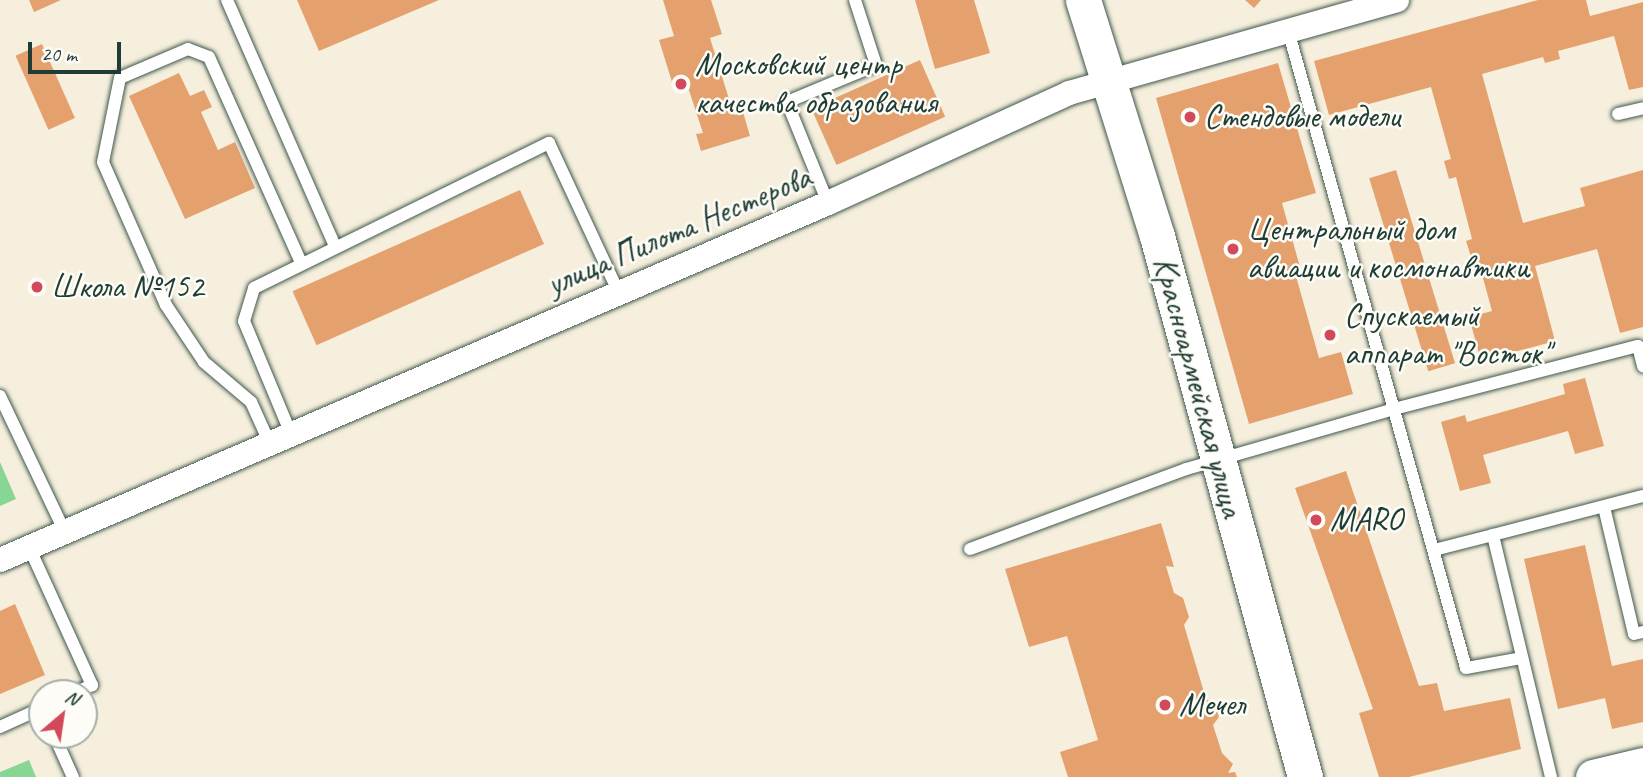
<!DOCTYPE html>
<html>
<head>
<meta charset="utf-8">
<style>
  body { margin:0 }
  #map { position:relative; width:1643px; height:777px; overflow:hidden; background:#f6efdd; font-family:Caveat,sans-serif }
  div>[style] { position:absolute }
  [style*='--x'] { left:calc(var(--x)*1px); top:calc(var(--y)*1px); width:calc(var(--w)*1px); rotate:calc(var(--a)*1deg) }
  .green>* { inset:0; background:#88d694 }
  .building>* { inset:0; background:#e4a16e; transform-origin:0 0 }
  .roads { filter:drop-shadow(0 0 2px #3f584d) drop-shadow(0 0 2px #3f584d) }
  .lane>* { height:12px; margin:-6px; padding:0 6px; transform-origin:6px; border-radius:6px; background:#fff }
  .street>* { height:24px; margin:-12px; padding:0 12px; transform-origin:12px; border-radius:12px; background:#fff }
  .secondary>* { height:35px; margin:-17.5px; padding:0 17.5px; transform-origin:17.5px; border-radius:17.5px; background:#fff }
  .dots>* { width:19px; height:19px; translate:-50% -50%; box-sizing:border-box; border:4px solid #fdfcf7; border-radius:50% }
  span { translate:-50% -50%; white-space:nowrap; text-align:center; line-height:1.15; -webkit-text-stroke:5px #fdfcf7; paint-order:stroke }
  .poi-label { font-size:33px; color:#1f3d34 }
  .left { translate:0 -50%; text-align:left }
  .street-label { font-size:33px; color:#1f3d34 }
  .north { position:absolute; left:28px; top:679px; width:70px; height:70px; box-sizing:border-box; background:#fdfcf7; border:2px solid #a4b0a9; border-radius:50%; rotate:29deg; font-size:19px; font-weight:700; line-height:28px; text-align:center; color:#1f3d34 }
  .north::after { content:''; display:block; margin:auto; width:24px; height:32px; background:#d1495b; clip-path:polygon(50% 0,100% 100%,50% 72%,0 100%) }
  .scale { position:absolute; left:28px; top:42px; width:93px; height:32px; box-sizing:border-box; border:4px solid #1f3d34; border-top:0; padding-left:9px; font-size:21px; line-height:24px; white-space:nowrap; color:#1f3d34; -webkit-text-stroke:5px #fdfcf7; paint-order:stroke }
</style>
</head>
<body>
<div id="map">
  <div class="green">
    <div style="clip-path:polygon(0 462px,16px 499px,0 506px)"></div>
    <div style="clip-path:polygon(29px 760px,36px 777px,0 777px,0 772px)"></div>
  </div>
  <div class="building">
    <div style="clip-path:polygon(29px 0,61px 0,34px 12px)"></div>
    <div style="clip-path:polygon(297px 0,439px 0,319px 51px)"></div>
    <div style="clip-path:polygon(663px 0,711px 0,722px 34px,710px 38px,734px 115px,743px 112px,750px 136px,701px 151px,696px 134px,703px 133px,685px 78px,672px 82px,659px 40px,674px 36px)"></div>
    <div style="clip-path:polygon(915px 0,974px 0,990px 53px,935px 69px)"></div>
    <div style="clip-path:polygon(1245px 0,1261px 0,1254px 8px)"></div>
    <div style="clip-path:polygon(1538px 0,1586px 0,1590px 16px,1643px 2px,1643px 87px,1629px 90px,1614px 36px,1558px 51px,1560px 59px,1545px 63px,1543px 57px,1482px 74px,1523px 223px,1585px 206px,1580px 188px,1643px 170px,1643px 327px,1620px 333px,1597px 249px,1535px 266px,1555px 341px,1481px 361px,1469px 317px,1492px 311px,1477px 256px,1471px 257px,1466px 241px,1472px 239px,1456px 177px,1449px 179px,1444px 161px,1451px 159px,1431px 87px,1329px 115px,1314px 61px)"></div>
    <div style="left:42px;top:44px;width:81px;height:29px;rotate:66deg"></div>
    <div style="left:920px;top:60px;width:62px;height:119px;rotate:66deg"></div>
    <div style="clip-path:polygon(1278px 63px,1316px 193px,1282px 203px,1300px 267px,1294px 269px,1319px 358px,1341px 352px,1353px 394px,1249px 424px,1156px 98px)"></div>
    <div style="clip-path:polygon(179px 73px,190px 96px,204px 90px,212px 107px,201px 112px,218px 150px,235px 142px,255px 188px,185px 219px,129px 96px)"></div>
    <div style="left:1396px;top:170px;width:202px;height:28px;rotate:73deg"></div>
    <div style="left:520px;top:190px;width:59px;height:249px;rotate:66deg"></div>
    <div style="clip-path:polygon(1585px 378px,1604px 446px,1575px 454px,1568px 431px,1483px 455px,1491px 483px,1460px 491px,1441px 422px,1465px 415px,1467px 422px,1565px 394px,1563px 384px)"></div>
    <div style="clip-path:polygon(1346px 471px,1419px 686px,1437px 683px,1444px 711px,1510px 698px,1521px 749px,1409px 777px,1379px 777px,1359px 713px,1373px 709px,1295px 488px)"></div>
    <div style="clip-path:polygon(1161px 523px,1174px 567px,1166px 566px,1174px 593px,1183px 598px,1189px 617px,1184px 625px,1206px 699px,1215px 705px,1219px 717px,1213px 725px,1222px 753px,1233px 764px,1228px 773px,1235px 772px,1237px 777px,1068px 777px,1060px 752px,1098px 740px,1067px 636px,1029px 647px,1005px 569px)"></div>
    <div style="clip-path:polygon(1585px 545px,1612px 666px,1643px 659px,1643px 722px,1612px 729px,1605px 698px,1558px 709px,1524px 559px)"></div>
    <div style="clip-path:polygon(15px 604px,45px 675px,0 694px,0 611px)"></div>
  </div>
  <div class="roads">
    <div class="lane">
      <div style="--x:227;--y:0;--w:269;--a:66.3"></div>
      <div style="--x:1288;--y:30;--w:662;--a:74.41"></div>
      <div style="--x:1466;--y:668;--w:57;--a:-10.1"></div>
      <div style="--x:1618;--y:114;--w:26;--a:-13"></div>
      <div style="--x:828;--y:203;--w:109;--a:-112.1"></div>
      <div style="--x:787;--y:102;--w:96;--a:-22.6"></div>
      <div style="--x:876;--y:65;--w:68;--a:-107.9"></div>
      <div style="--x:0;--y:396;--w:151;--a:64.5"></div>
      <div style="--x:291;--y:434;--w:122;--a:-112.6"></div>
      <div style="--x:244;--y:321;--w:34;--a:-73"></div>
      <div style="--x:254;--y:288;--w:329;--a:-26.2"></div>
      <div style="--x:549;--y:143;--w:166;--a:65"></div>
      <div style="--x:270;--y:444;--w:46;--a:-114.3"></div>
      <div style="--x:251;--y:402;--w:62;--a:-139.6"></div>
      <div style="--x:204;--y:362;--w:69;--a:-123.7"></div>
      <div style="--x:166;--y:305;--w:156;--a:-113.8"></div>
      <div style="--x:103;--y:162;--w:86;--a:-78.6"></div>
      <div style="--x:120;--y:78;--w:74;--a:-23.1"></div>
      <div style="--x:188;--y:49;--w:22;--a:21"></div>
      <div style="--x:209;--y:57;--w:226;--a:65.9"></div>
      <div style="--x:1604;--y:507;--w:130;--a:76.7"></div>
      <div style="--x:1634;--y:634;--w:9;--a:-13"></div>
      <div style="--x:29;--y:547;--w:152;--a:65.5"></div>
      <div style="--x:92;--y:685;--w:19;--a:155"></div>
      <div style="--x:970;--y:549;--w:230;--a:-20.3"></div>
      <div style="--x:1186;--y:469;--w:216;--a:-16.1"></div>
      <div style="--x:1394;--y:409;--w:252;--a:-14.5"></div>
      <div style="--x:1638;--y:346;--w:21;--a:76"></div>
      <div style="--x:1434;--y:550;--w:61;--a:-14.3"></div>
      <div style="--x:0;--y:727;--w:46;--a:-24.3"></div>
      <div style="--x:54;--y:735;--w:46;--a:65.7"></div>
      <div style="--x:1551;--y:777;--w:249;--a:-103.5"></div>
      <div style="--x:1493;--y:535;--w:155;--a:-14.6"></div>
    </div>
    <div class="street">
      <div style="--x:0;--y:560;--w:902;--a:-23.32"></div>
      <div style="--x:828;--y:203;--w:265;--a:-24.5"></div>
      <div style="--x:1069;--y:93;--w:341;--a:-15.8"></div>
    </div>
    <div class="secondary">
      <div style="--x:1083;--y:0;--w:247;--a:72.6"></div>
      <div style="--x:1157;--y:236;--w:561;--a:74.7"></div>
      <div style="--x:1593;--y:777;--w:51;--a:-13.5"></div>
    </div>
  </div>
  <div class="dots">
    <div style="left:681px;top:84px;background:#d1495b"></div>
    <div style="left:1190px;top:117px;background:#d1495b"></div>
    <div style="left:1233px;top:249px;background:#d1495b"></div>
    <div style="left:37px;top:287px;background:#d1495b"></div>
    <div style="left:1330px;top:335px;background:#d1495b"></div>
    <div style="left:1316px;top:520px;background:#d1495b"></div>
    <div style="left:1165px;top:705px;background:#d1495b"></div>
  </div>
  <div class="poi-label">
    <span class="left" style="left:695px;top:84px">Московский центр<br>качества образования</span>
    <span class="left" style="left:1204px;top:117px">Стендовые модели</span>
    <span class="left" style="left:1247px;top:249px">Центральный дом<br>авиации и космонавтики</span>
    <span class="left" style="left:51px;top:287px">Школа №152</span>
    <span class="left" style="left:1344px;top:335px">Спускаемый<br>аппарат "Восток"</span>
    <span class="left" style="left:1330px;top:520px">MARO</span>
    <span class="left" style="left:1179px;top:705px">Мечел</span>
  </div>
  <div class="street-label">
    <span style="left:679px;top:231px;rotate:-23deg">улица Пилота Нестерова</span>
    <span style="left:1198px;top:387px;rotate:75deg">Красноармейская улица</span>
  </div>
  <div class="north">N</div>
  <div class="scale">20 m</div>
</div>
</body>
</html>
